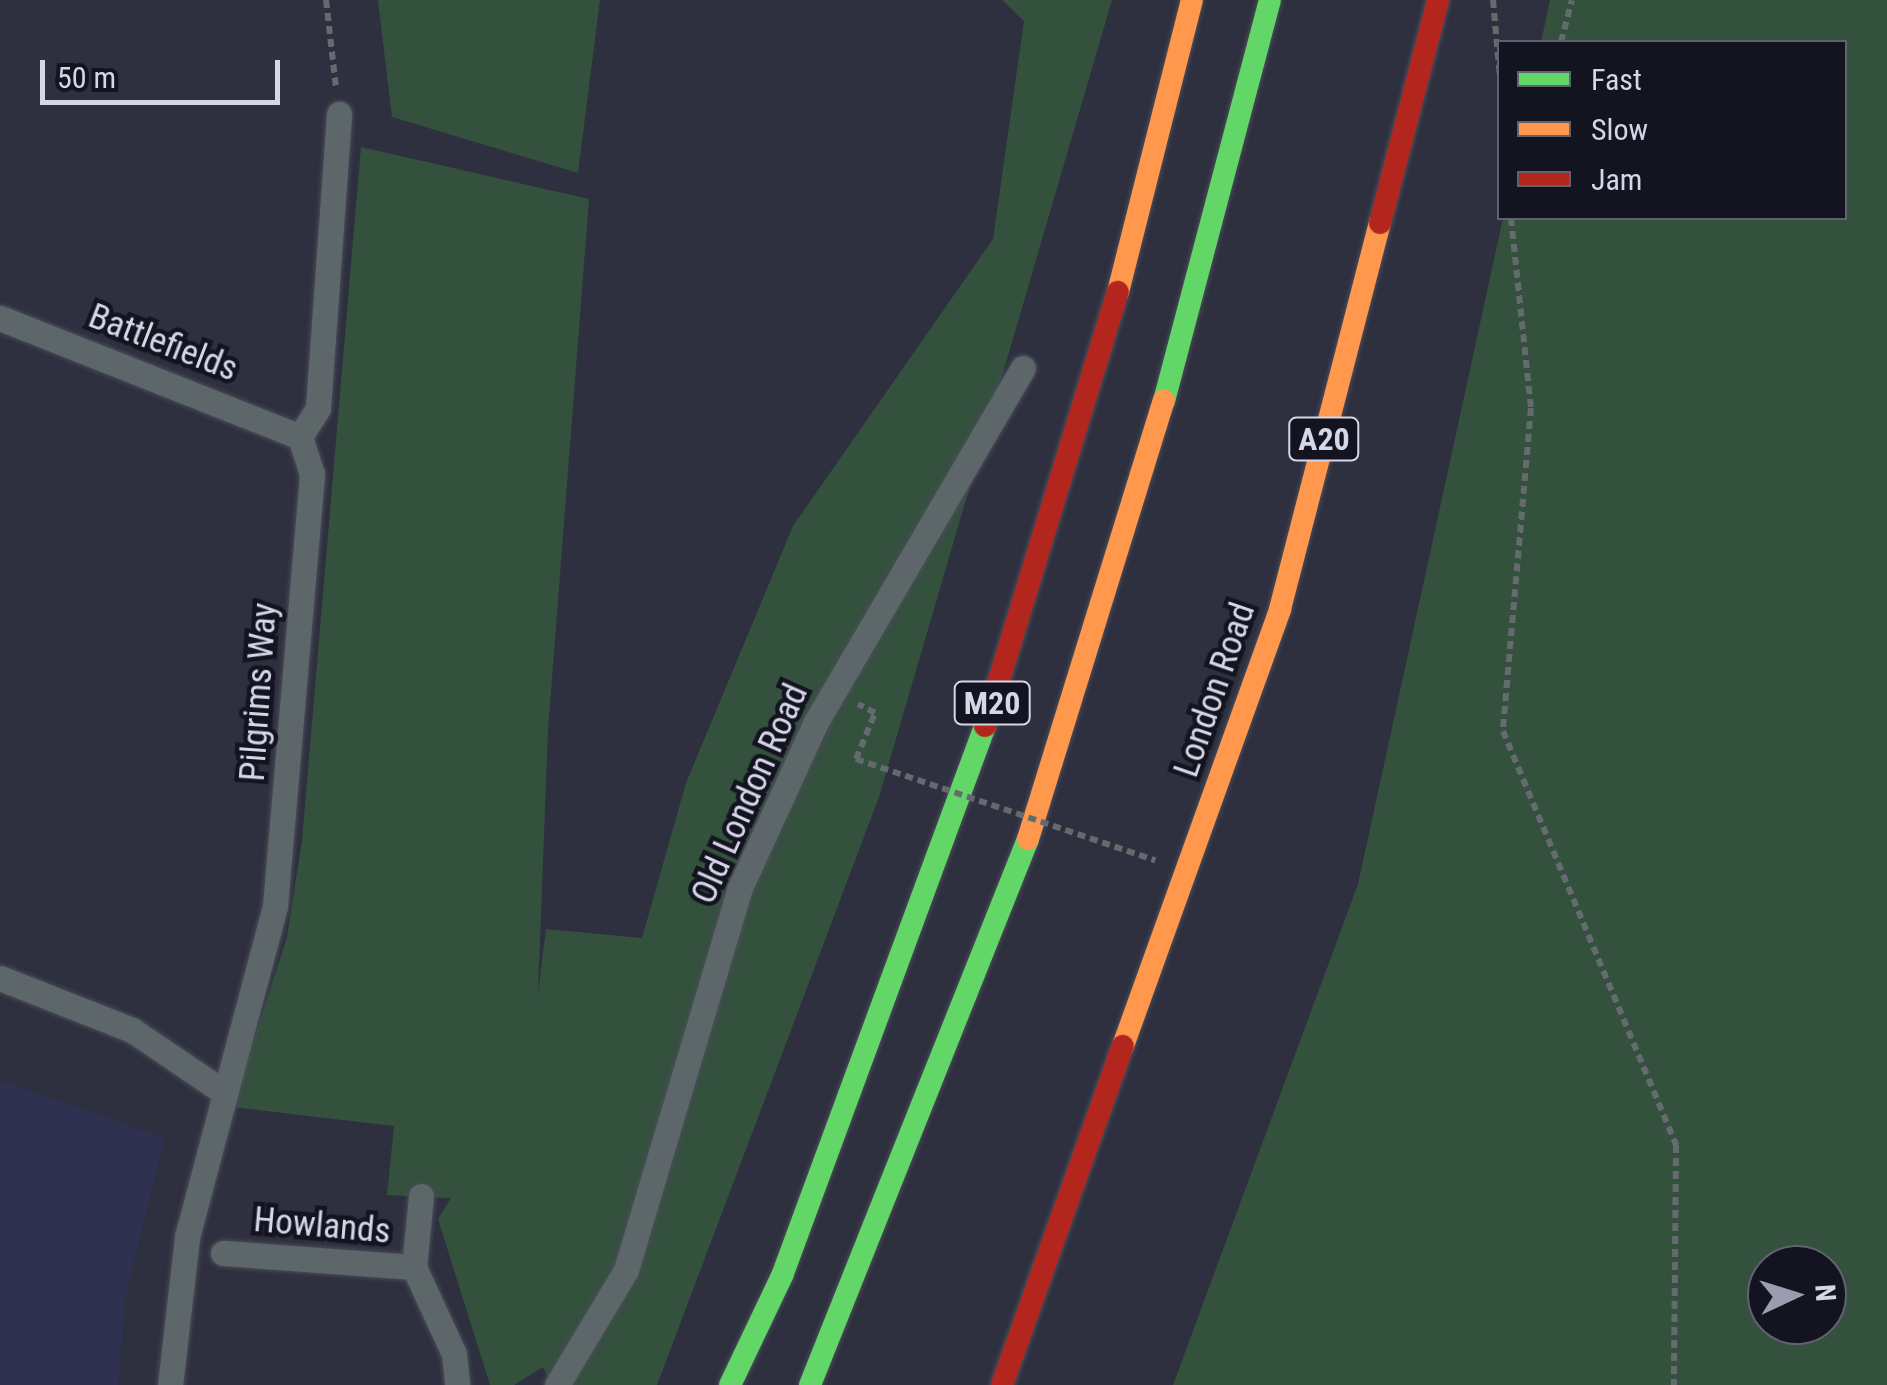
<!DOCTYPE html>
<html>
<head>
<meta charset="utf-8">
<style>
  body { margin:0 }
  #map { position:relative; width:1887px; height:1385px; overflow:hidden; background:#2e303f; font-family:"Roboto Condensed",sans-serif }
  div>[style] { position:absolute }
  [style*='--x'] { left:calc(var(--x)*1px); top:calc(var(--y)*1px); width:calc(var(--w)*1px); rotate:calc(var(--a)*1deg) }
  .built>* { inset:0; background:#2f3150 }
  .green>* { inset:0; background:#34513e }
  .path>* { height:6px; margin-top:-3px; transform-origin:0; background:repeating-linear-gradient(90deg,#646b6f 0 8px,transparent 0 13px) }
  .roads { filter:drop-shadow(0 0 2px #4a4c59) drop-shadow(0 0 2px #4a4c59) }
  .street>* { height:25px; margin:-12.5px; padding:0 12.5px; transform-origin:12.5px; border-radius:12.5px; background:#5d6769 }
  .fast>* { height:22px; margin:-11px; padding:0 11px; transform-origin:11px; border-radius:11px; background:#63d668 }
  .slow>* { height:22px; margin:-11px; padding:0 11px; transform-origin:11px; border-radius:11px; background:#ff974d }
  .jam>* { height:22px; margin:-11px; padding:0 11px; transform-origin:11px; border-radius:11px; background:#b3261e }
  .path-bridge>* { height:6px; margin-top:-3px; transform-origin:0; background:repeating-linear-gradient(90deg,#646b6f 0 8px,transparent 0 13px) }
  span { translate:-50% -50%; white-space:nowrap; text-align:center; line-height:1.15; -webkit-text-stroke:9px #131420; paint-order:stroke }
  .shield-label span { padding:2px 8px; background:#131420; border:2px solid; border-radius:8px; -webkit-text-stroke-width:0 }
  .shield-label { font-size:32px; color:#d5d7e9; font-weight:700 }
  .street-label { font-size:35px; color:#d5d7e9 }
  .legend { position:absolute; left:1497px; top:40px; width:350px; height:180px; box-sizing:border-box; background:#131420; border:2px solid #616270; margin:0; padding:12px 18px; list-style:none; font-size:30px; color:#d5d7e9 }
  .legend li { display:flex; align-items:center; gap:20px; height:50px }
  .legend b { width:50px; border:2px solid #616270 }
  .north { position:absolute; left:1747px; top:1245px; width:100px; height:100px; box-sizing:border-box; background:#131420; border:2px solid #616270; border-radius:50%; rotate:86deg; font-size:28px; font-weight:700; line-height:40px; text-align:center; color:#d5d7e9 }
  .north::after { content:''; display:block; margin:auto; width:35px; height:45px; background:#9b9dae; clip-path:polygon(50% 0,100% 100%,50% 72%,0 100%) }
  .scale { position:absolute; left:40px; top:60px; width:240px; height:45px; box-sizing:border-box; border:5px solid #d5d7e9; border-top:0; padding-left:12px; font-size:30px; line-height:35px; white-space:nowrap; color:#d5d7e9; -webkit-text-stroke:8px #131420; paint-order:stroke }
</style>
</head>
<body>
<div id="map">
  <div class="built">
    <div style="clip-path:polygon(0 1080px,164px 1138px,125px 1301px,118px 1385px,0 1385px)"></div>
  </div>
  <div class="green">
    <div style="clip-path:polygon(378px 0,600px 0,578px 173px,392px 117px)"></div>
    <div style="clip-path:polygon(1002px 0,1112px 0,879px 797px,657px 1385px,551px 1385px,543px 1367px,514px 1385px,490px 1385px,438px 1219px,451px 1198px,387px 1195px,394px 1126px,232px 1107px,287px 937px,302px 840px,361px 147px,589px 199px,548px 730px,538px 993px,546px 929px,642px 938px,686px 783px,793px 526px,993px 239px,1024px 21px)"></div>
    <div style="clip-path:polygon(evenodd,1550px 0,1887px 0,1887px 1385px,1173px 1385px,1358px 884px,1503px 218px,1844px 218px,1844px 42px,1541px 42px,1550px 0,1827px 1265px,1827px 1325px,1767px 1325px,1767px 1265px,1827px 1265px)"></div>
  </div>
  <div class="path">
    <div style="--x:326;--y:0;--w:89;--a:83.5"></div>
    <div style="--x:1493;--y:0;--w:78;--a:84.9"></div>
    <div style="--x:1561;--y:42;--w:43;--a:-75.3"></div>
    <div style="--x:1511;--y:218;--w:191;--a:84"></div>
    <div style="--x:1531;--y:408;--w:324;--a:95"></div>
    <div style="--x:1503;--y:731;--w:449;--a:67.3"></div>
    <div style="--x:1676;--y:1145;--w:240;--a:90.5"></div>
    <div style="--x:856;--y:759;--w:50;--a:-67.6"></div>
    <div style="--x:875;--y:713;--w:19;--a:-152"></div>
  </div>
  <div class="roads">
    <div class="street">
      <div style="--x:0;--y:318;--w:323;--a:21.6"></div>
      <div style="--x:0;--y:978;--w:142;--a:21.5"></div>
      <div style="--x:132;--y:1030;--w:109;--a:34.1"></div>
      <div style="--x:421;--y:1196;--w:71;--a:95.6"></div>
      <div style="--x:414;--y:1267;--w:96;--a:65.3"></div>
      <div style="--x:454;--y:1354;--w:31;--a:84"></div>
      <div style="--x:223;--y:1253;--w:192;--a:4.2"></div>
      <div style="--x:170;--y:1385;--w:149;--a:-83.4"></div>
      <div style="--x:187;--y:1237;--w:342;--a:-75.1"></div>
      <div style="--x:275;--y:906;--w:434;--a:-85.1"></div>
      <div style="--x:312;--y:474;--w:39;--a:-108"></div>
      <div style="--x:300;--y:437;--w:34;--a:-58"></div>
      <div style="--x:318;--y:408;--w:295;--a:-85.9"></div>
      <div style="--x:557;--y:1385;--w:134;--a:-59"></div>
      <div style="--x:626;--y:1270;--w:396;--a:-73.4"></div>
      <div style="--x:739;--y:890;--w:185;--a:-65.4"></div>
      <div style="--x:816;--y:722;--w:410;--a:-59.7"></div>
    </div>
    <div class="fast">
      <div style="--x:1164;--y:401;--w:415;--a:-75.2"></div>
      <div style="--x:730;--y:1385;--w:121;--a:-64.5"></div>
      <div style="--x:782;--y:1276;--w:586;--a:-69.74"></div>
      <div style="--x:810;--y:1385;--w:588;--a:-68.23"></div>
    </div>
    <div class="slow">
      <div style="--x:1118;--y:292;--w:301;--a:-75.8"></div>
      <div style="--x:1028;--y:839;--w:459;--a:-72.8"></div>
      <div style="--x:1123;--y:1046;--w:464;--a:-70.2"></div>
      <div style="--x:1280;--y:609;--w:399;--a:-75.5"></div>
    </div>
    <div class="jam">
      <div style="--x:1380;--y:223;--w:230;--a:-75.4"></div>
      <div style="--x:985;--y:726;--w:454;--a:-73"></div>
      <div style="--x:1002;--y:1385;--w:360;--a:-70.4"></div>
    </div>
  </div>
  <div class="path-bridge">
    <div style="--x:856;--y:759;--w:316;--a:18.7"></div>
  </div>
  <div class="shield-label">
    <span style="left:1324px;top:439px">A20</span>
    <span style="left:992px;top:703px">M20</span>
  </div>
  <div class="street-label">
    <span style="left:163px;top:343px;rotate:21deg">Battlefields</span>
    <span style="left:1215px;top:690px;rotate:-71deg">London Road</span>
    <span style="left:259px;top:692px;rotate:-86deg">Pilgrims Way</span>
    <span style="left:750px;top:794px;rotate:-66deg">Old London Road</span>
    <span style="left:322px;top:1226px;rotate:5deg">Howlands</span>
  </div>
  <ul class="legend">
  <li><b style="height:12px;background:#63d668"></b>Fast</li>
  <li><b style="height:12px;background:#ff974d"></b>Slow</li>
  <li><b style="height:12px;background:#b3261e"></b>Jam</li>
  </ul>
  <div class="north">N</div>
  <div class="scale">50 m</div>
</div>
</body>
</html>
